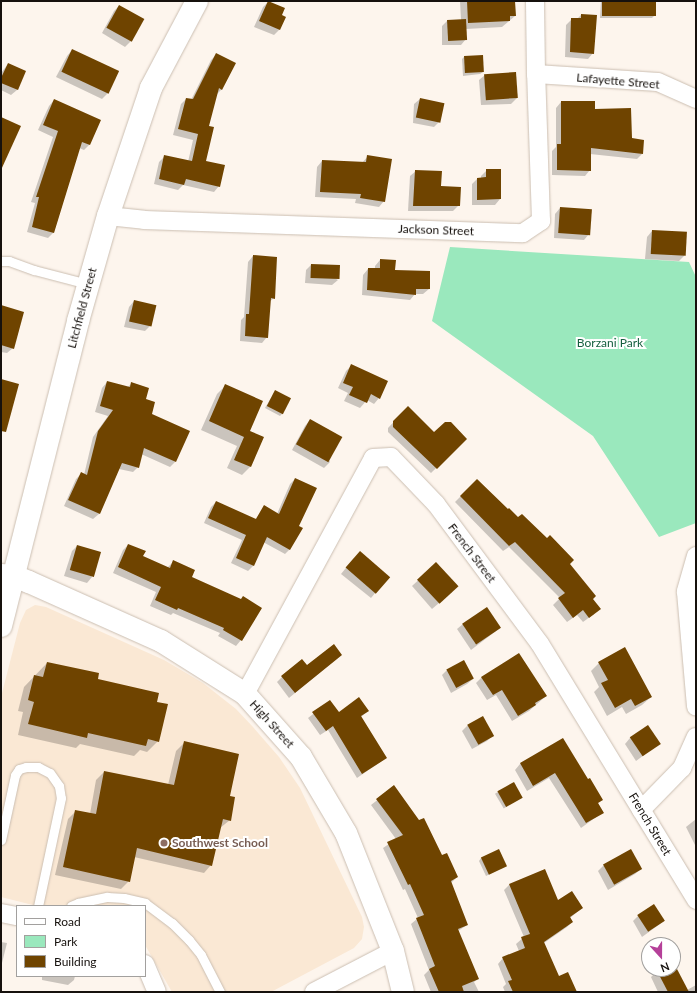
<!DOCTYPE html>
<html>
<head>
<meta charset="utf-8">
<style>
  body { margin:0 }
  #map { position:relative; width:697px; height:993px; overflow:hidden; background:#fdf5ed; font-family:Lato,sans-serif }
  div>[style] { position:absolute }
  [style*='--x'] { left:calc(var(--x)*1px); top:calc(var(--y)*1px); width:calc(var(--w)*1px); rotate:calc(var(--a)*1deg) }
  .built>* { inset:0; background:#fae8d4 }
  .green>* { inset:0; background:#9ae8bd }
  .shadow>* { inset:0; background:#0003; transform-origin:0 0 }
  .building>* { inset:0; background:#6f4400; transform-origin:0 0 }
  .roads { filter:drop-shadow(0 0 1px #cbbeb1) drop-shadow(0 0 1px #cbbeb1) }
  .service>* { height:9px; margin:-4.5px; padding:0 4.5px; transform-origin:4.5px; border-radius:4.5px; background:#fff }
  .minor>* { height:18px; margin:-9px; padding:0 9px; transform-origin:9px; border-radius:9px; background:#fff }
  .tertiary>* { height:22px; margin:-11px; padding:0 11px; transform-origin:11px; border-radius:11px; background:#fff }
  .dots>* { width:11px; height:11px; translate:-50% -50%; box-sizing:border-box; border:2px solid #fff; border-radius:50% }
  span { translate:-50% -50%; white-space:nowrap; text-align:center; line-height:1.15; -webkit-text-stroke:4px #fff; paint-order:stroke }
  .street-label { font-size:12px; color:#16110d }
  .park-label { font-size:12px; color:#165f3f }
  .education-label { font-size:12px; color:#785e54; font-weight:700 }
  .left { translate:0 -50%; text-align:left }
  .frame { position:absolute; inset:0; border:2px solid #16110d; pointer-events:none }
  .legend { position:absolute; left:16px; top:905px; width:130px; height:72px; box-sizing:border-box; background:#fff; border:1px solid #a2a09e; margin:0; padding:5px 7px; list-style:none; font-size:12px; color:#16110d }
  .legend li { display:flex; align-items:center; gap:8px; height:20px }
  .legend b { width:20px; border:1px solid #a2a09e }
  .north { position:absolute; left:641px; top:937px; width:40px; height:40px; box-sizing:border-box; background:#fff; border:1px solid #a2a09e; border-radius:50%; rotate:159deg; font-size:11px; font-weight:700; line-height:16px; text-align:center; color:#16110d }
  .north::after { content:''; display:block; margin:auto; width:14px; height:18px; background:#b54099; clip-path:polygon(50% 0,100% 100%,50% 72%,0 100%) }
</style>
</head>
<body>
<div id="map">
  <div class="built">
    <div style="clip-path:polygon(35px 605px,46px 607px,164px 660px,203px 683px,236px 709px,253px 727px,279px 757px,300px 788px,362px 917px,364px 927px,362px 939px,354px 948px,271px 992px,172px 992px,145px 945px,145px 906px,37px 906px,1px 897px,1px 697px,20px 623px,26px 610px)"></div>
  </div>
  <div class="green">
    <div style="clip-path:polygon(450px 247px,689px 262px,696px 277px,696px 523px,659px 537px,593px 436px,432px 321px)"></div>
  </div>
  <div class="shadow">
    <div style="clip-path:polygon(460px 1px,514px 1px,515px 16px,502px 27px,466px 29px,466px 39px,461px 45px,442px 45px,442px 26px,447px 21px,461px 20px)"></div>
    <div style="clip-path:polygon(601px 1px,655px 1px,655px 15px,652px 18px,600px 18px)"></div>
    <div style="clip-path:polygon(268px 2px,281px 16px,285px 17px,279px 30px,274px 35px,254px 27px,263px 7px)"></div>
    <div style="clip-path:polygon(119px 6px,131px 41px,125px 47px,102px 33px,114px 11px)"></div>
    <div style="clip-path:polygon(581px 15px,593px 53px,588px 59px,565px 57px,566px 25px,572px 19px,577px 19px)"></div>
    <div style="clip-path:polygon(72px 50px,108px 93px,102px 99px,56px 77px,67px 56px)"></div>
    <div style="clip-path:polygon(216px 55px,222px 89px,216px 95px,208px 126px,204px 161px,219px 186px,214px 192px,183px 185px,178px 190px,154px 184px,159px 162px,165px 156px,188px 162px,193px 140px,173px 135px,181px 104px,186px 99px,191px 100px,211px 60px)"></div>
    <div style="clip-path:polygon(464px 57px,483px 72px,480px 74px,463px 76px,462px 59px)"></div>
    <div style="clip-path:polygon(8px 64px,25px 71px,17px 90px,11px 95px,1px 90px,1px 73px)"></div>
    <div style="clip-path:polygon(485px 75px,517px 98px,511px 104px,481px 105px,479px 80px)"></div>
    <div style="clip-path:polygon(420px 99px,443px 104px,439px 122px,434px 127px,413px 123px,414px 104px)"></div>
    <div style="clip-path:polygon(54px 100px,100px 121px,89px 145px,84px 150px,79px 148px,54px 232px,48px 238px,27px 232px,35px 203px,31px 202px,53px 137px,38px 130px,49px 106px)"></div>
    <div style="clip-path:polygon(561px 102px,594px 110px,631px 139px,642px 154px,637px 159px,590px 154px,590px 170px,585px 176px,552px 175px,552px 151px,556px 147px,556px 108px)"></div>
    <div style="clip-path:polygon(368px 156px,384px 201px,379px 207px,355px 203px,356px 199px,315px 197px,317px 167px,322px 161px,362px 163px)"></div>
    <div style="clip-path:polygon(487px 170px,500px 170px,500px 199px,495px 205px,472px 205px,472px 184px,478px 178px,481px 178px,481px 176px)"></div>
    <div style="clip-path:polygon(416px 171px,440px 187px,459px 205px,453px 211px,408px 211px,410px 176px)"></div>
    <div style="clip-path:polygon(560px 208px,590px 210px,589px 234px,584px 240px,554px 238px,555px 214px)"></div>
    <div style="clip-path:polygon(652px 231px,686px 233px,684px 256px,679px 261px,645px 259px,647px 237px)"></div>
    <div style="clip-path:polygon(253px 256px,274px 298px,269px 302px,267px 337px,262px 343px,240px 341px,241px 320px,244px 317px,248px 262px)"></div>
    <div style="clip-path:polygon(380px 260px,394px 271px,429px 289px,423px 294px,415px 294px,410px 300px,362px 295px,363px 275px,368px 269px,375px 269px,375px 266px)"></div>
    <div style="clip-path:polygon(311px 265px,338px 280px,332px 285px,305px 283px,306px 270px)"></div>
    <div style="clip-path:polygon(134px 301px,150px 326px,145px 331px,124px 327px,129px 307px)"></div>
    <div style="clip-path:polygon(1px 307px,13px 348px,7px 353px,1px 352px)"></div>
    <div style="clip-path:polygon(351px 366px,379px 398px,374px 404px,367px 400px,360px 408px,344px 401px,348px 393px,338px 388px,346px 371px)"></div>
    <div style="clip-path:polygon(107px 382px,127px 388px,131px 384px,145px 400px,175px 462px,170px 467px,141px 454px,138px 467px,133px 472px,119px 469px,99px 514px,93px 519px,64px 506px,76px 479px,81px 474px,84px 475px,93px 437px,108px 416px,95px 412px,102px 388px)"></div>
    <div style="clip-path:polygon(225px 386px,249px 431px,250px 467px,242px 475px,227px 468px,237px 446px,201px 430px,217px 394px)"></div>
    <div style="clip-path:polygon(275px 391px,283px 413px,280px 416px,265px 408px)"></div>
    <div style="clip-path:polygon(408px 407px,434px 433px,466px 439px,431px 473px,388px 432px,388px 428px)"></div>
    <div style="clip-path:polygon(310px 420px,330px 462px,324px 468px,292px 450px,305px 426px)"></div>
    <div style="clip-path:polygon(295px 479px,298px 526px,290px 549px,285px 554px,263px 542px,253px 566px,248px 571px,231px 563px,242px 540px,204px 523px,211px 507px,216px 502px,255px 520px,264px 507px,277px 514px,290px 484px)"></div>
    <div style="clip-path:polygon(477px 480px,508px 511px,569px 564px,592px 599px,594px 614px,583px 622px,577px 615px,567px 622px,553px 605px,560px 598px,509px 547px,503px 551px,455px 502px)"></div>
    <div style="clip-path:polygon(128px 545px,142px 557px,167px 568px,173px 562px,191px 578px,241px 640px,236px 646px,218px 636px,220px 633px,173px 613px,171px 615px,150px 606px,156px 592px,113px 573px,123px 550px)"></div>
    <div style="clip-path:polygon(77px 546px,92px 577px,87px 583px,64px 576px,72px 551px)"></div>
    <div style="clip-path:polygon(354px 558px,376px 592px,371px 598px,341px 574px)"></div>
    <div style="clip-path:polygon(436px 564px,452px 592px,432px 609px,412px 586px)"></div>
    <div style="clip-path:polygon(463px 624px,500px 628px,471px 650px,457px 629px)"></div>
    <div style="clip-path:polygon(335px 660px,289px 698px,277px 682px,282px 677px,307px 667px)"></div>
    <div style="clip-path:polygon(47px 663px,156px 703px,158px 741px,147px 752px,140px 750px,134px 756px,80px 744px,76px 748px,18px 735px,23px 712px,18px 711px,24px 687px)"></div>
    <div style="clip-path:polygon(599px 663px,651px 697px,642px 705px,626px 714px,622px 707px,607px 716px,594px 692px,599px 687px,591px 671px)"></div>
    <div style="clip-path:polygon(447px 670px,473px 679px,467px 684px,451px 693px,442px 675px)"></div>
    <div style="clip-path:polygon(482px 677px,546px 696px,529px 711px,512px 721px,496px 695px,487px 700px,476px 683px)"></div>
    <div style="clip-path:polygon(330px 701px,339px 713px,368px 711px,361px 717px,386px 758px,357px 778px,328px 730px,320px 735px,308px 718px)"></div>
    <div style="clip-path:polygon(468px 725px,492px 736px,487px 741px,472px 749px,462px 731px)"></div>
    <div style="clip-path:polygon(630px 738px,659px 744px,636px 761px,625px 744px)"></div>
    <div style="clip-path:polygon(563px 739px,603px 812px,581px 828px,549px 778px,527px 791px,515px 770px,520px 764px)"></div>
    <div style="clip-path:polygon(184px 743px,229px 797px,230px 820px,220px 828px,211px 865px,204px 873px,134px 857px,129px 881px,121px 889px,55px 875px,68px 819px,76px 811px,90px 814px,96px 780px,104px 772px,168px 785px,176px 751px)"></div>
    <div style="left:513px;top:783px;width:17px;height:21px;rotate:59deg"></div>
    <div style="clip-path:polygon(394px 787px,457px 877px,451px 883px,467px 925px,458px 931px,478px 979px,474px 982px,479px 992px,431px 992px,424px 975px,429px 970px,411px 924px,418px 918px,405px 889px,403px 890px,383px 848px,396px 839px,371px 805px)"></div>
    <div style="clip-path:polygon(696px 819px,696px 847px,686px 827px)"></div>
    <div style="clip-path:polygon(630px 850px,641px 869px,635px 874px,608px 890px,598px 871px,603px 866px)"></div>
    <div style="clip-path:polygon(481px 858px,506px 866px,486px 876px,479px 861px)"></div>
    <div style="clip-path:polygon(544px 870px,558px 902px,582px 908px,570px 918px,572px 922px,567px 927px,544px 943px,558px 977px,569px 992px,505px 992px,503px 987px,506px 984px,498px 964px,503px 958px,519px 951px,516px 944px,524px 937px,504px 890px,509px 885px)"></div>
    <div style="clip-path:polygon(638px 916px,664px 921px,642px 937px,633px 921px)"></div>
    <div style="clip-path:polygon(1px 942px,7px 943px,1px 967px)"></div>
    <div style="clip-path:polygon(673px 963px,687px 990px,696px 985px,696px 992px,658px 992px,651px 977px,660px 969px,673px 969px)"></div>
    <div style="clip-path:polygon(42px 976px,75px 976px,74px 980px,68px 985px,42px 980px)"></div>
  </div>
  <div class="building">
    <div style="clip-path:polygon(268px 1px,285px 8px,282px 15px,286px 17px,280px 30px,259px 21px)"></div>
    <div style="clip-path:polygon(467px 1px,515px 1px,516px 16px,510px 16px,510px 21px,468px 23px)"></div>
    <div style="left:602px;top:1px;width:54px;height:15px"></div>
    <div style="left:119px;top:5px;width:29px;height:26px;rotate:29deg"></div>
    <div style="clip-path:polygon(581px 14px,597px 15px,594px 54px,570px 52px,571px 18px,581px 18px)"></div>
    <div style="left:466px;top:19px;width:21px;height:19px;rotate:87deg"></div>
    <div style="left:72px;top:49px;width:52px;height:25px;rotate:25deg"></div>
    <div style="clip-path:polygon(216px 53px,236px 63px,222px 90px,219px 88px,209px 126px,214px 127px,206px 161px,225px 165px,220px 187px,186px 179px,184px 185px,159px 179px,164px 155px,192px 161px,198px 134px,178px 129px,186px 98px,193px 99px)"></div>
    <div style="left:483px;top:55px;width:17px;height:19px;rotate:87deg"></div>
    <div style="clip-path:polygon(8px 63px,26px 71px,18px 90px,1px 83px,1px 78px)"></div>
    <div style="left:516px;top:72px;width:26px;height:32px;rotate:86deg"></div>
    <div style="left:420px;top:98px;width:25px;height:20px;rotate:12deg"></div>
    <div style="clip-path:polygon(54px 99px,101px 120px,90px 145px,82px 142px,54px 233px,32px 227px,39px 197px,36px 197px,58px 131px,43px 125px)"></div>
    <div style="clip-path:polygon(561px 101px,595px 101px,595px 109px,631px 108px,632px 138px,644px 140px,643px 154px,591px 148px,591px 171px,557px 170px,557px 144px,561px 144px)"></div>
    <div style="clip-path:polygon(1px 117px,21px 126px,1px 170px)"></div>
    <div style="clip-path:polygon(367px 155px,392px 159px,385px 202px,360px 198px,361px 194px,320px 192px,322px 160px,366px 162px)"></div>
    <div style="clip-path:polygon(486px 169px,501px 169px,501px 199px,477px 200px,477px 178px,486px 177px)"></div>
    <div style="clip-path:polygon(415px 170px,442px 171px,441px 186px,461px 187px,460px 206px,413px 206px)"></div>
    <div style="left:560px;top:207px;width:32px;height:26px;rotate:4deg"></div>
    <div style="left:652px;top:230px;width:35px;height:24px;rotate:3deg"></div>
    <div style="clip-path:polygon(253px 255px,277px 257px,275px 299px,271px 298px,268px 338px,245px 336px,246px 314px,249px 314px)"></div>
    <div style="clip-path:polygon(380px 259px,396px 260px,395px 270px,430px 271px,430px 289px,416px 289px,416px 295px,367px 290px,368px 268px,380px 268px)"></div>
    <div style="left:311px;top:264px;width:29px;height:14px;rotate:2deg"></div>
    <div style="left:134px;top:300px;width:23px;height:22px;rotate:13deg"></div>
    <div style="clip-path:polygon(1px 305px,24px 312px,14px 349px,1px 345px)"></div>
    <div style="clip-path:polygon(351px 364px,388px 381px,380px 399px,371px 394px,367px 403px,349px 395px,353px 387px,343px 383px)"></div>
    <div style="clip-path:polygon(1px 379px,19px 384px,6px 432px,1px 431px)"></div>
    <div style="clip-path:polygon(107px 381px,130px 387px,131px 382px,149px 388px,146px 399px,155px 402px,152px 414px,190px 431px,176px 462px,144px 448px,139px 468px,122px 463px,100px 514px,68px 500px,81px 472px,87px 475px,98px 431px,113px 410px,100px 406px)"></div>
    <div style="clip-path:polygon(225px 384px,263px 401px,250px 431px,264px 437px,251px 467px,234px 460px,244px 437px,209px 421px)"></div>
    <div style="left:275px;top:390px;width:18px;height:18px;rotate:27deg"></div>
    <div style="clip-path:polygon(408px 406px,434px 432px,445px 422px,451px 422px,467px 439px,437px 469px,393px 427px,393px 421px)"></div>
    <div style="left:310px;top:419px;width:37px;height:29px;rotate:29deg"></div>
    <div style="clip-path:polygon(295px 478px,317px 488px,299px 526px,303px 528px,290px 550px,267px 537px,254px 566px,236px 558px,246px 535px,208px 518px,216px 501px,256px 519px,264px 505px,279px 514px)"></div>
    <div style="clip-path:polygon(477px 479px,508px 509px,509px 508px,518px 517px,522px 514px,547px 538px,550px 535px,574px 560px,570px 564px,596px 596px,593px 599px,601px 609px,589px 618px,583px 610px,573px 618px,558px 598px,565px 593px,515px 542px,509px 546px,460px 496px)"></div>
    <div style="clip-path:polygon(128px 544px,146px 551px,143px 556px,170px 568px,173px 560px,195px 570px,192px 577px,241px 599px,243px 596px,262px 608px,242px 641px,223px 630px,224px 628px,178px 608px,177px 610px,155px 600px,161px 587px,118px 567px)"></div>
    <div style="left:77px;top:545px;width:25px;height:26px;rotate:16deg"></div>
    <div style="left:360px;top:551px;width:40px;height:22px;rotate:41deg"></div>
    <div style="left:436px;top:562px;width:33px;height:26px;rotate:47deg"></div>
    <div style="left:487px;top:607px;width:25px;height:30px;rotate:56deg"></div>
    <div style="clip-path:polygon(334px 644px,342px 655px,295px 693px,281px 676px,302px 659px,307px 665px)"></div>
    <div style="clip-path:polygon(625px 647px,652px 697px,635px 706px,631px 699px,615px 708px,601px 683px,608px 680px,598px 662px)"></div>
    <div style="clip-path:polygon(519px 653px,547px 696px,535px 703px,536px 705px,518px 716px,502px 690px,493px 695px,481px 677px)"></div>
    <div style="left:464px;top:660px;width:21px;height:20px;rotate:62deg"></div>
    <div style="clip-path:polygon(47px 662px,99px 673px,98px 679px,159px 693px,157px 702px,168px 704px,159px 742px,148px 739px,146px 746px,88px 733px,87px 738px,28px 724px,34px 702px,28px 700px,34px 675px,43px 677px)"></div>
    <div style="clip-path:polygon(359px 697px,369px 711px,361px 716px,387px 758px,362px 774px,333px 726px,326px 731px,312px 712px,330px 700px,339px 712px)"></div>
    <div style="left:483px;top:716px;width:23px;height:18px;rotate:61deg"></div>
    <div style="left:648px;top:725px;width:23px;height:22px;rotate:56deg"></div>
    <div style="clip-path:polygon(563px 738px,588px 779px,590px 778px,603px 800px,598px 803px,604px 813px,586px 823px,555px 773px,533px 786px,520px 763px)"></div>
    <div style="clip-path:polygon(184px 741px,239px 754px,230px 796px,235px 797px,231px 821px,223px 819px,212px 866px,137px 848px,130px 882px,63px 867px,75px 810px,96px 814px,104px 771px,174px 785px)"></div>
    <div style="left:514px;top:782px;width:18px;height:19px;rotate:61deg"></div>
    <div style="clip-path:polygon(394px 785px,419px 820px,424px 818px,442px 855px,447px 853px,458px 877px,451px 881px,468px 925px,458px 929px,479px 979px,462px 986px,464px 992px,439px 992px,429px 969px,435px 966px,416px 918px,424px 915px,410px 884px,408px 885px,387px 842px,403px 835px,376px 799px)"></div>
    <div style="left:499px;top:849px;width:19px;height:20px;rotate:65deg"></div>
    <div style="left:631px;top:849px;width:23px;height:32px;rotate:61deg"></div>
    <div style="clip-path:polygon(545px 869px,558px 900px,572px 891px,583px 908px,570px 917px,573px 922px,544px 942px,559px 976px,568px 972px,577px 992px,513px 992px,508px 981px,512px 980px,502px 957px,525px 948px,521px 937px,530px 934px,509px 884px)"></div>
    <div style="left:654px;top:904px;width:20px;height:20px;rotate:57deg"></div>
    <div style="clip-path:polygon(656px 969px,677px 969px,689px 992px,668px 992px)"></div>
  </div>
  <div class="roads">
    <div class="service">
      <div style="--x:1;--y:261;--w:8;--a:0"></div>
      <div style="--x:9;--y:261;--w:27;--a:20"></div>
      <div style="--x:34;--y:270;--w:56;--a:14.5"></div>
      <div style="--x:1;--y:840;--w:66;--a:-77.8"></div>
      <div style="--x:15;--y:775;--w:7;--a:-56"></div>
      <div style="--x:19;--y:769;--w:7;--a:-16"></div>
      <div style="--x:26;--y:767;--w:12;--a:0"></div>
      <div style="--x:38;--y:767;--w:13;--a:27"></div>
      <div style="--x:50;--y:773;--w:16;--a:55"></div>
      <div style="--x:59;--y:786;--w:12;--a:81"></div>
      <div style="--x:61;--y:798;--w:110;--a:102"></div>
      <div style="--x:71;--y:906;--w:8;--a:-23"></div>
      <div style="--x:78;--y:903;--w:30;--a:-12"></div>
      <div style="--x:107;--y:897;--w:17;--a:3"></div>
      <div style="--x:124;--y:898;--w:22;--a:13"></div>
      <div style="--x:145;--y:903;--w:34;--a:37"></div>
      <div style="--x:172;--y:923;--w:24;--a:45"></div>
      <div style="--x:189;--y:940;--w:19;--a:51"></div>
      <div style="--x:201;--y:955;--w:42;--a:62.8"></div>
    </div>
    <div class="minor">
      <div style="--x:536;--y:74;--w:122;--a:3.8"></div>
      <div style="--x:658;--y:82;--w:42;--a:24.1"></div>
      <div style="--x:108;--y:216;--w:36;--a:6"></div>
      <div style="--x:144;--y:220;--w:379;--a:2"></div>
      <div style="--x:523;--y:233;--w:22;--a:-34"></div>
      <div style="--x:541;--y:221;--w:147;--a:-91.9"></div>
      <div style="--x:536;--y:74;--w:73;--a:-90.8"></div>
      <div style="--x:696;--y:556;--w:37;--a:106"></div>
      <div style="--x:686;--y:592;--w:115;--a:85"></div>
      <div style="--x:245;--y:694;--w:268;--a:-61.5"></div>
      <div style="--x:373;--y:458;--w:18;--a:-3"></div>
      <div style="--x:391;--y:457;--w:65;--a:46.2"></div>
      <div style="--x:436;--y:504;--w:174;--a:53.4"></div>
      <div style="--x:540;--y:644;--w:300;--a:58.6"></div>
      <div style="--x:641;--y:810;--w:59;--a:-45.7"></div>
      <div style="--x:682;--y:768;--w:34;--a:-66"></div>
      <div style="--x:1;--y:913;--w:16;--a:11"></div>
      <div style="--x:145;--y:964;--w:30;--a:67"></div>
      <div style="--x:314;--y:992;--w:89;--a:-27.4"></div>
    </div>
    <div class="tertiary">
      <div style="--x:1;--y:575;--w:13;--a:4"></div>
      <div style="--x:14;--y:576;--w:16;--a:22"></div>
      <div style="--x:29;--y:582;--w:145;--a:24.1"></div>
      <div style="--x:161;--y:641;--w:99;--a:32.2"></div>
      <div style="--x:245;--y:694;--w:84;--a:48.4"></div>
      <div style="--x:301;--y:757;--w:88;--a:59.4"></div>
      <div style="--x:346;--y:833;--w:127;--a:68.3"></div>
      <div style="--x:393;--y:951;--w:42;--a:76.3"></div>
      <div style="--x:1;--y:626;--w:315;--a:-75.8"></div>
      <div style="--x:78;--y:321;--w:109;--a:-74.1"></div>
      <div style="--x:108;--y:216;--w:135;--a:-71.4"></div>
      <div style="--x:151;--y:88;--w:98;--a:-62.1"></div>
    </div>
  </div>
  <div class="dots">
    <div style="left:164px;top:843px;background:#8d6e63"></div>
  </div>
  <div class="street-label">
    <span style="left:618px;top:81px;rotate:5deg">Lafayette Street</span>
    <span style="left:436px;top:230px;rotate:2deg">Jackson Street</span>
    <span style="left:82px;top:308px;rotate:-75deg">Litchfield Street</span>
    <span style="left:472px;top:553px;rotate:53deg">French Street</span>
    <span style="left:272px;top:724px;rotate:48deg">High Street</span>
    <span style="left:650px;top:824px;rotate:59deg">French Street</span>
  </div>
  <div class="park-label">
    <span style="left:610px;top:343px">Borzani Park</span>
  </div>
  <div class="education-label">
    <span class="left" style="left:172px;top:843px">Southwest School</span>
  </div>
  <div class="frame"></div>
  <ul class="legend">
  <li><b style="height:5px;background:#fff"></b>Road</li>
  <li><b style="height:11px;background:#9ae8bd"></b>Park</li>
  <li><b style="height:11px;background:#6f4400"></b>Building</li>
  </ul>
  <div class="north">N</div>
</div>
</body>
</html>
